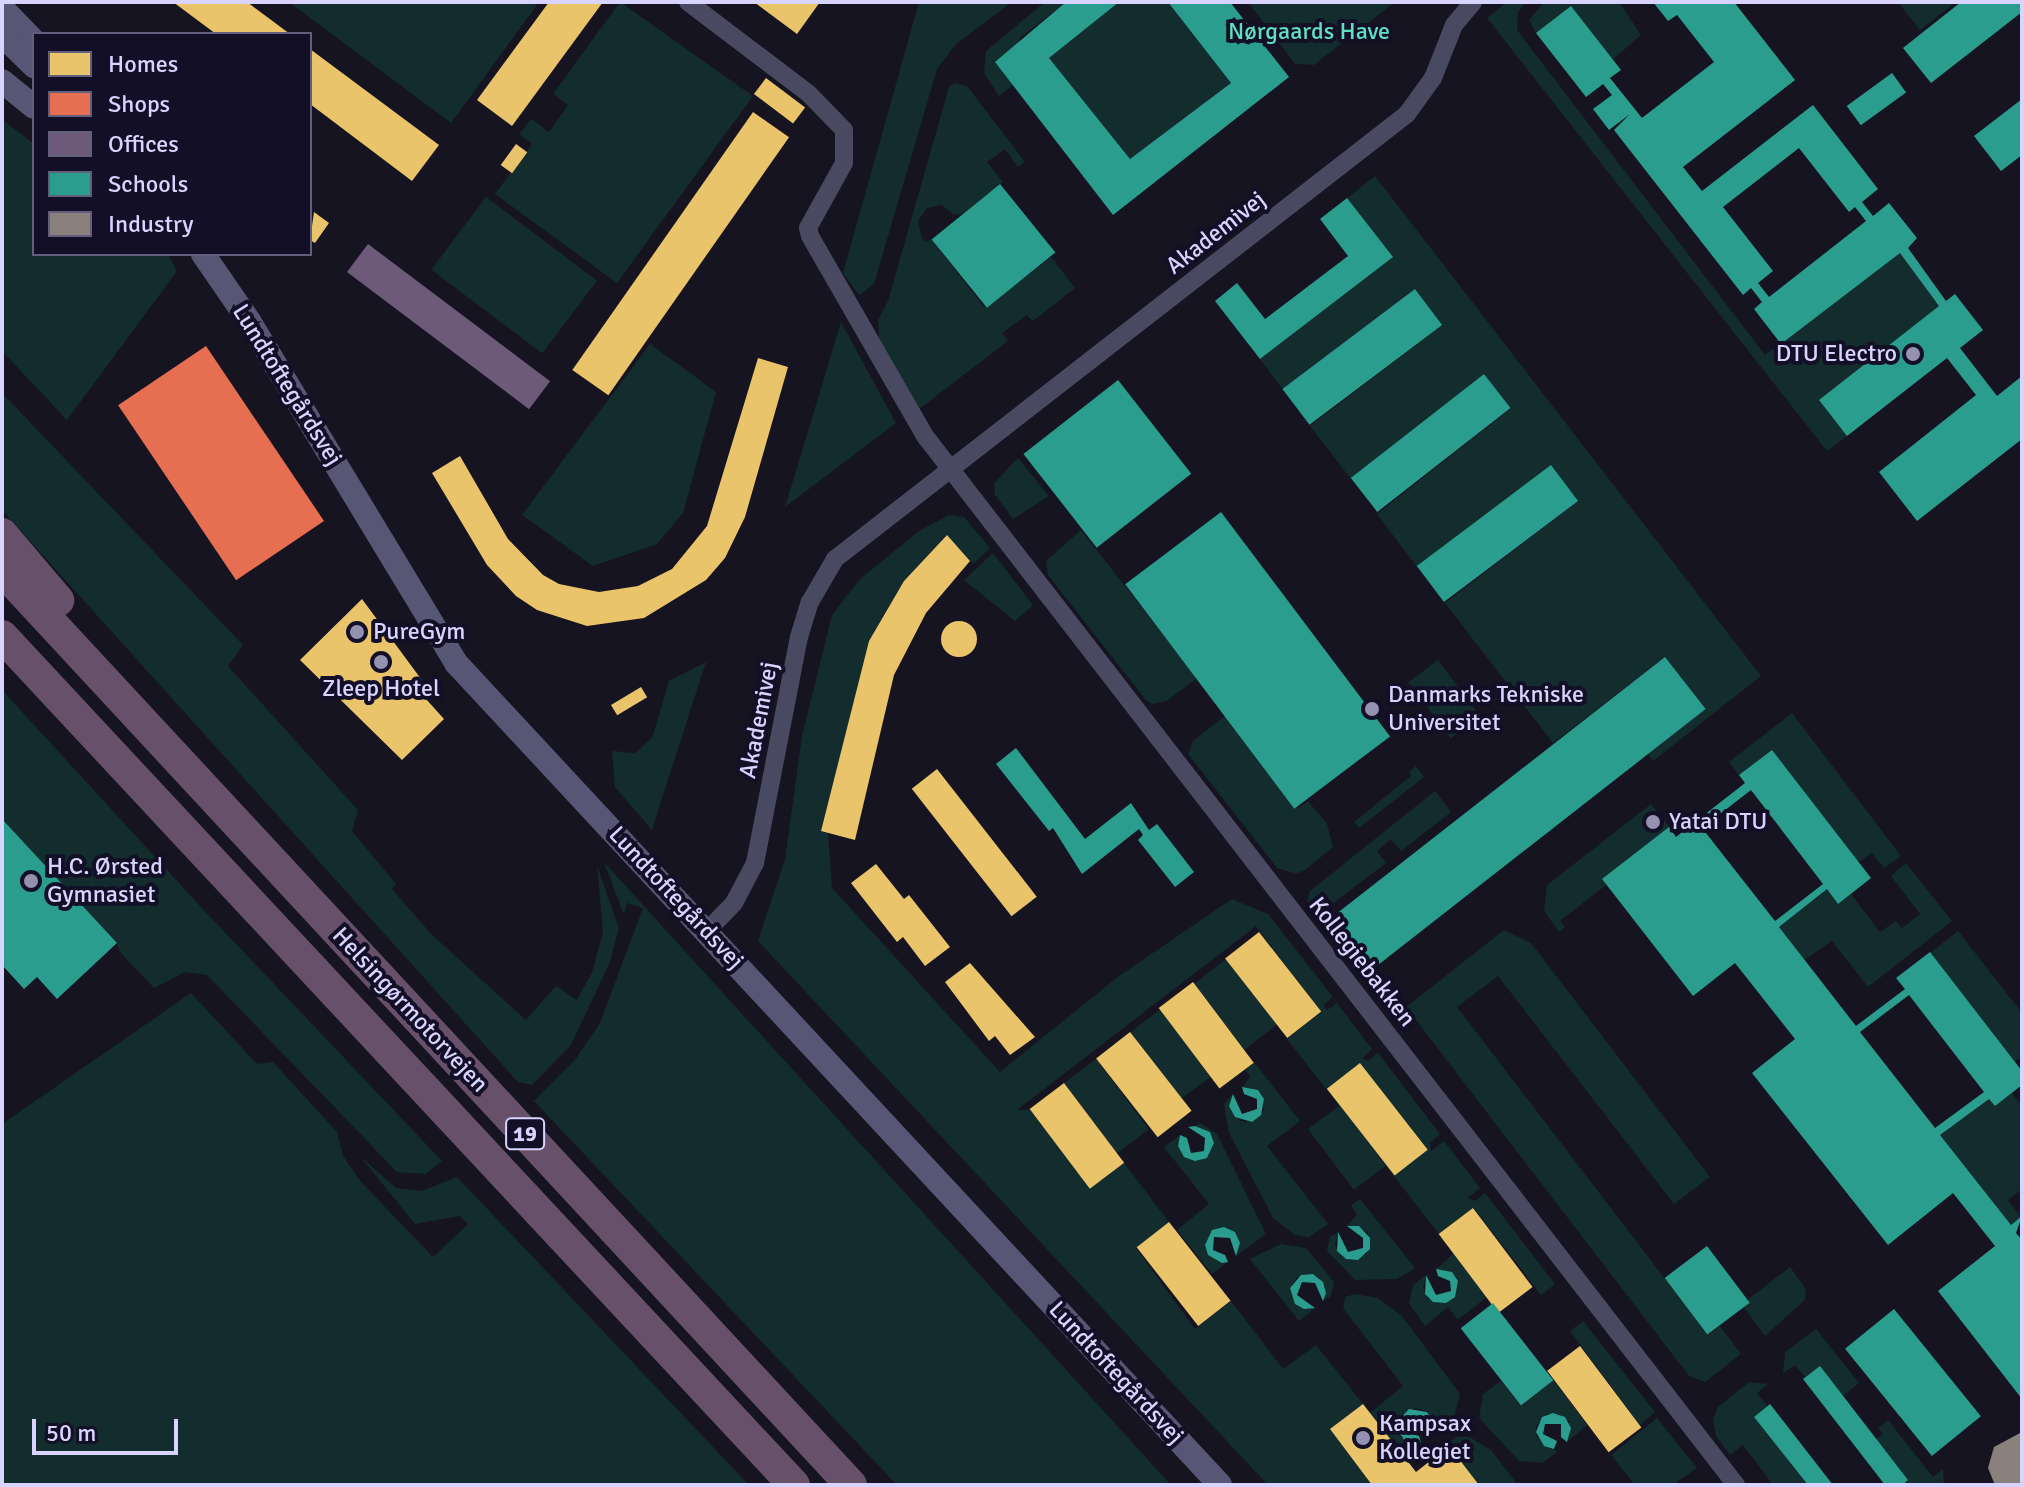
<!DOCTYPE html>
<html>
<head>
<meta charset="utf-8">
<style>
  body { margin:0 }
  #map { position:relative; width:2024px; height:1487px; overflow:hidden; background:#161421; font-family:Signika,sans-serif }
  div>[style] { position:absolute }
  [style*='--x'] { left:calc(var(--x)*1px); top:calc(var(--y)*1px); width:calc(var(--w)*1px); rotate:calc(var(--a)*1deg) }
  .green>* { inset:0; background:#132c2d; transform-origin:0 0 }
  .homes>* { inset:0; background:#e9c46a; transform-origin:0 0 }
  .round { border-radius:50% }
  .shops>* { inset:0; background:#e76f51; transform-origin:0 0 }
  .offices>* { inset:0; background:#6d597a; transform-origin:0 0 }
  .schools>* { inset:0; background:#2a9d8f; transform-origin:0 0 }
  .industry>* { inset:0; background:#8a817c }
  .street>* { height:18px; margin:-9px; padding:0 9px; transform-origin:9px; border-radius:9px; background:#4a4962 }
  .secondary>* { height:24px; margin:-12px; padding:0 12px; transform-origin:12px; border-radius:12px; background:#575674 }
  .highway>* { height:32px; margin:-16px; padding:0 16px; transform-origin:16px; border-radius:16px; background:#67516a }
  .dots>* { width:22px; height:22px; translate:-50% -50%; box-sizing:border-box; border:4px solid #130f26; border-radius:50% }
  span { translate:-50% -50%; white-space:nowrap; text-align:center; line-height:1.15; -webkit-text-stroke:8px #130f26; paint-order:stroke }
  .shield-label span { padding:2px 6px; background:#130f26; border:2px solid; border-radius:6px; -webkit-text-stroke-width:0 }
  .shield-label { font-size:22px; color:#d9d4ff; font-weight:700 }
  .park-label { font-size:24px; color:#5fe0c0 }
  .street-label { font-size:24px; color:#d9d4ff }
  .poi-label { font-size:24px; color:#d9d4ff }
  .right { translate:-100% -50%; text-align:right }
  .left { translate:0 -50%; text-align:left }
  .frame { position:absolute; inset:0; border:4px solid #d9d4ff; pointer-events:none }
  .legend { position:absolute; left:32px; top:32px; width:280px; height:224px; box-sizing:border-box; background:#130f26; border:2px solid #625e7d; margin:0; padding:10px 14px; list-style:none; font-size:24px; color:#d9d4ff }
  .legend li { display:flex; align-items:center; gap:16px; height:40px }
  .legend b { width:40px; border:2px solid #625e7d }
  .scale { position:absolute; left:32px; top:1419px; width:146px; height:36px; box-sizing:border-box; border:4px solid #d9d4ff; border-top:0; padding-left:10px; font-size:24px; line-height:28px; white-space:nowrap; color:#d9d4ff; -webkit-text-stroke:6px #130f26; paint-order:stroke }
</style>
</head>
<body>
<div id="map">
  <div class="green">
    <div style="clip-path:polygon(289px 2px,539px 2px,451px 123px)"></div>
    <div style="clip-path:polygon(620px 2px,753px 96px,617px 283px,495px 194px,532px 144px,519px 134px,531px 119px,549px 132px,568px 105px,553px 94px)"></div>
    <div style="clip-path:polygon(919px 2px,1012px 2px,956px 44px,937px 69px,874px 284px,859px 295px,843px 273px)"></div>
    <div style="clip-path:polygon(1045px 2px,1066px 2px,1020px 38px,1013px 85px,999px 96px,984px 73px,986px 51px)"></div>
    <div style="clip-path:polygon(1119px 2px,1168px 2px,1231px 83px,1130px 159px,1049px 58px)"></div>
    <div style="clip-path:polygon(1248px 2px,1395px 2px,1314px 65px,1295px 64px)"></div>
    <div style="clip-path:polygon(1507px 2px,1526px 2px,1518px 12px,1517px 30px,1765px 355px,1900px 253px,1939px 306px,1820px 401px,1847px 436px,1827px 451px,1487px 18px)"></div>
    <div style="clip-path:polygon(1544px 2px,1619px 2px,1641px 35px,1612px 60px,1572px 7px,1536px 33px,1529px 20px)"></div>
    <div style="clip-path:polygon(1898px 2px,1956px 2px,1920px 30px)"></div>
    <div style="clip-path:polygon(954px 83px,967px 86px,1025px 162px,1018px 167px,1005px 149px,987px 162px,1003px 182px,962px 214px,954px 215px,942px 205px,927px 208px,918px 221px,922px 238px,926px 242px,931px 239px,985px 308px,1051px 257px,1075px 288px,1033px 321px,1027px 315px,1002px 333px,1008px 341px,918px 410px,879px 338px,878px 320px,888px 301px,949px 87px)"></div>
    <div style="clip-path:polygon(2px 119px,34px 144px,34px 254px,168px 254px,177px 271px,67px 420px,2px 351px)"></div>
    <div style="clip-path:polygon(1375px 176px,1761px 676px,1653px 761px,1648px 754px,1705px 709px,1665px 657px,1553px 743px,1445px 603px,1578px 501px,1551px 466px,1417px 567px,1377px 514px,1510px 409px,1484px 374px,1351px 479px,1310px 426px,1442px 325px,1415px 289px,1284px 391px,1260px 359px,1392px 257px,1347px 198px)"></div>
    <div style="left:486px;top:197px;width:139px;height:91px;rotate:37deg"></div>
    <div style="clip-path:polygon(841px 322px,896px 423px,785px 507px)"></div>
    <div style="clip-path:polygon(650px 344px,716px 392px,683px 513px,657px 544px,593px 566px,522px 515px)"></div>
    <div style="clip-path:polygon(2px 393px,243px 645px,228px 666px,358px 810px,352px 831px,396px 884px,392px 889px,431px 934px,526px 1020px,556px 986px,577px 1000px,592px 972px,603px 932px,597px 866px,619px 928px,610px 962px,571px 1045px,532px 1085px,518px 1082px,2px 510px)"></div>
    <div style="clip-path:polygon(1018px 458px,1049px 496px,1013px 519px,995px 495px,994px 483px)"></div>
    <div style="clip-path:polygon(949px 515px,964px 517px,990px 548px,973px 564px,946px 535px,904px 581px,869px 641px,821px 831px,828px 833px,832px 888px,1000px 1072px,1119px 976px,1232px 899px,1268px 914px,1333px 997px,1323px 1006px,1327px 1010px,1337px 1003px,1372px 1049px,1363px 1058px,1368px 1061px,1378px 1053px,1440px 1134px,1430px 1143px,1431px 1151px,1444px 1141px,1480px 1188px,1468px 1198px,1475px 1201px,1485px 1193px,1555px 1284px,1541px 1295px,1474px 1208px,1439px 1234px,1287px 1039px,1321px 1012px,1256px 926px,1017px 1110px,1030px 1110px,1090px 1188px,1124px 1163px,1169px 1222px,1136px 1248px,1195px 1329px,1231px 1301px,1283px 1369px,1316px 1345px,1363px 1404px,1330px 1429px,1372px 1485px,1268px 1485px,758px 941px,785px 859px,802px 736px,832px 615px,859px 580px,919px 531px)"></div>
    <div style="clip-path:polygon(1081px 530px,1197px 678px,1167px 701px,1152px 704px,1145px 699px,1048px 575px,1046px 561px)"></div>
    <div style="clip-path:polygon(993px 553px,1033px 605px,1015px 621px,964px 580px)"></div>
    <div style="left:1438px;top:660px;width:70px;height:37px;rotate:53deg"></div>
    <div style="clip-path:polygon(706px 662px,662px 798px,652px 830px,615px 787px,612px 751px,635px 753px,652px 738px,669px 681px)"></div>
    <div style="clip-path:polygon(2px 690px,200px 906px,442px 1161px,426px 1174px,397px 1172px,207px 975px,185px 972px,154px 988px,120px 952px,117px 943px,2px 819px)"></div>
    <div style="clip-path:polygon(1792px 713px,1901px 856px,1884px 868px,1872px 853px,1858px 862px,1772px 751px,1739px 775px,1729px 762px)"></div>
    <div style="clip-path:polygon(1226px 715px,1298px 808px,1308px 801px,1327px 824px,1333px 847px,1305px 870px,1296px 874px,1277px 868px,1188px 754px,1193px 741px)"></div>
    <div style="clip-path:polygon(1416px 766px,1424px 777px,1359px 828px,1354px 822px,1411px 776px,1409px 772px)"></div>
    <div style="clip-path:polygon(1435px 791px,1451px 812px,1401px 851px,1391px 839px,1377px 851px,1386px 863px,1315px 917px,1307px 902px,1310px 891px)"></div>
    <div style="clip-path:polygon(1651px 804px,1669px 827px,1603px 879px,1606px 885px,1560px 921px,1565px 927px,1559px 932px,1544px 911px,1547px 885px)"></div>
    <div style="clip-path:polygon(604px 862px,723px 993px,1171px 1485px,897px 1485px,534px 1101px,575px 1060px,600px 1023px,643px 908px,627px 903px,624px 915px)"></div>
    <div style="clip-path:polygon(1906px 863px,1952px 921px,1868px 987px,1832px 941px,1804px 960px,1779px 927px,1827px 889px,1838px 904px,1851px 894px,1880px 932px,1896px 921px,1902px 928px,1920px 914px,1891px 876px)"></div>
    <div style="clip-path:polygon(1504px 930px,1531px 943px,1710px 1177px,1674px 1204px,1498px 976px,1457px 1007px,1708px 1335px,1720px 1326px,1741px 1354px,1705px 1382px,1689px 1376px,1406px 1007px)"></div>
    <div style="clip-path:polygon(1958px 931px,2022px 1013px,2022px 1056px,2015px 1062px,1930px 953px)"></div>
    <div style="left:1226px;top:959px;width:83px;height:41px;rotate:52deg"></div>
    <div style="clip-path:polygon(191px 993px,257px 1064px,273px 1062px,337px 1132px,343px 1156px,361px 1182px,433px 1257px,468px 1224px,460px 1216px,415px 1224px,360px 1156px,396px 1188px,422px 1191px,457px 1177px,749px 1485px,2px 1485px,2px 1124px)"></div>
    <div style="left:1161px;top:1009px;width:84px;height:39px;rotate:53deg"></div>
    <div style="left:1096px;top:1059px;width:88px;height:40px;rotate:53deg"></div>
    <div style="clip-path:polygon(1254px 1062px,1300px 1121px,1267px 1146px,1328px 1224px,1309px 1237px,1295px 1235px,1273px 1218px,1229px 1133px,1224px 1104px,1233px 1094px,1229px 1106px,1240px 1121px,1252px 1122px,1264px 1110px,1262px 1094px,1242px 1087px,1250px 1077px,1245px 1070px)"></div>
    <div style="clip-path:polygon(2012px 1093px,2022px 1106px,2022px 1189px,2008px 1200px,2021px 1217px,2011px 1225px,1940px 1135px,1989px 1099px,1995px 1106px)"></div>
    <div style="left:1340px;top:1105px;width:76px;height:40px;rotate:53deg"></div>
    <div style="clip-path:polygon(1200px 1123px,1217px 1134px,1266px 1234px,1236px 1256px,1240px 1243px,1235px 1232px,1212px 1230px,1205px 1245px,1208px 1255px,1228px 1262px,1212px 1274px,1177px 1230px,1209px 1204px,1164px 1147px,1180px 1135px,1178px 1146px,1184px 1157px,1207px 1158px,1214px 1143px,1210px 1132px,1195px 1126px)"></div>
    <div style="clip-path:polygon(1360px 1199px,1415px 1268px,1397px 1279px,1355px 1280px,1327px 1251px,1330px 1237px,1338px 1232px,1335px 1245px,1341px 1256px,1352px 1260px,1367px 1254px,1368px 1232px,1347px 1226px,1357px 1215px,1351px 1205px)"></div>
    <div style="clip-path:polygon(1281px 1244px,1306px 1248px,1334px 1282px,1331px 1296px,1323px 1301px,1325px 1287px,1319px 1277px,1307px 1274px,1296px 1278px,1290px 1288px,1295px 1303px,1315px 1308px,1299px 1321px,1250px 1259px)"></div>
    <div style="clip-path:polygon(1454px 1253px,1488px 1296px,1458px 1320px,1448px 1307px,1425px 1326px,1409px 1303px,1413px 1285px,1426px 1275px,1423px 1288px,1428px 1299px,1451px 1301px,1458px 1286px,1456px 1276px,1436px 1269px)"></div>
    <div style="clip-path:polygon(1790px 1267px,1806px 1289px,1805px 1300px,1765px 1336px,1744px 1308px,1747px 1300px)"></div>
    <div style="clip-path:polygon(1355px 1294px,1378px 1298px,1402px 1316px,1460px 1394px,1455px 1414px,1429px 1437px,1433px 1423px,1427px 1412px,1416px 1408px,1401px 1416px,1401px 1437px,1421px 1443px,1404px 1456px,1370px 1413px,1403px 1386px,1343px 1308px,1345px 1297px)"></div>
    <div style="clip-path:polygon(1583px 1321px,1655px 1412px,1640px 1425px,1570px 1331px)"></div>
    <div style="clip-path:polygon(1816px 1329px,1859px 1383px,1843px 1396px,1820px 1367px,1805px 1377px,1795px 1365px,1783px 1373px,1785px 1352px)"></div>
    <div style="clip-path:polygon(1554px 1380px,1587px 1425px,1567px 1442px,1569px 1422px,1560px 1414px,1547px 1414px,1536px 1426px,1537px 1437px,1557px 1452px,1542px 1463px,1519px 1461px,1479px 1418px,1483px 1394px,1501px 1381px,1521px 1406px)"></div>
    <div style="clip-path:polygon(1749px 1382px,1768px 1384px,1757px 1393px,1767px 1406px,1754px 1417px,1808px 1485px,1773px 1485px,1743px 1445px,1730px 1455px,1716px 1436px,1713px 1419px,1718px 1407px)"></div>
    <div style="clip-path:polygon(1657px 1418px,1697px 1468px,1672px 1485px,1635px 1485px,1611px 1455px)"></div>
    <div style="clip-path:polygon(1888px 1420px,1933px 1477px,1943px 1469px,1944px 1485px,1902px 1485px,1908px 1480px,1876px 1439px,1883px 1434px,1878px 1428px)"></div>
    <div style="clip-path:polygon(1457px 1437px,1469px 1437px,1491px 1450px,1518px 1485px,1479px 1485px,1446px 1443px)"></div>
  </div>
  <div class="homes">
    <div style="clip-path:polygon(173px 2px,247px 2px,290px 34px,216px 34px)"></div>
    <div style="clip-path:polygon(549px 2px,603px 2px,512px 126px,477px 100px)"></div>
    <div style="clip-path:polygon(754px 2px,820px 2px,797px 34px)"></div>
    <div style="clip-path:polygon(310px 49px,439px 145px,412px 181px,310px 104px)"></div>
    <div style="left:766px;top:78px;width:49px;height:20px;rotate:37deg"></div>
    <div style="left:753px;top:112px;width:44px;height:315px;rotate:35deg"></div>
    <div style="left:516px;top:144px;width:14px;height:26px;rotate:36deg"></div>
    <div style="clip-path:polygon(314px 212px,329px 223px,315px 243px,310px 240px)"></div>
    <div style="clip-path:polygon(758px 358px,788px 367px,745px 517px,725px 558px,706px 580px,644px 618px,587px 626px,537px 610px,516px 596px,487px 565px,432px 473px,460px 456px,508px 539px,543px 575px,559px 584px,599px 592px,638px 586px,672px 569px,707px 526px)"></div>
    <div style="clip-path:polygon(947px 535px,970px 561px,926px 613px,894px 675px,855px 840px,821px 831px,869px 641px,904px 581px)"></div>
    <div style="clip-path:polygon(362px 599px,424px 683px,417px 689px,444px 719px,402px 760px,300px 660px)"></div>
    <div class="round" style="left:941px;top:621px;width:36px;height:36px"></div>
    <div style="left:641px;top:687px;width:12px;height:35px;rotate:59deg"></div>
    <div style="left:937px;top:769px;width:162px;height:32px;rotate:52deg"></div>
    <div style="clip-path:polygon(876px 864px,904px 899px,909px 895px,950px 947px,925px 966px,903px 937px,897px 942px,851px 883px)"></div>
    <div style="left:1259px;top:932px;width:101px;height:43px;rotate:52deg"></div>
    <div style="clip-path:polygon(970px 963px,1035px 1037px,1010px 1055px,995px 1036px,989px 1041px,945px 982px)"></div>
    <div style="left:1193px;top:982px;width:101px;height:43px;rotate:53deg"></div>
    <div style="left:1130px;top:1032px;width:100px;height:43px;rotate:52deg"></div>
    <div style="left:1360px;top:1063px;width:110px;height:42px;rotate:52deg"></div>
    <div style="left:1064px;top:1083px;width:100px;height:43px;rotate:53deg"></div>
    <div style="left:1473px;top:1208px;width:99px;height:43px;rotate:53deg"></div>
    <div style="left:1169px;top:1222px;width:100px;height:41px;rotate:52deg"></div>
    <div style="left:1580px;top:1346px;width:102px;height:41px;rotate:53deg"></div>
    <div style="clip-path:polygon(1363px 1404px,1416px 1472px,1449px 1446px,1479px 1485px,1372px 1485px,1330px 1429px)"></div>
  </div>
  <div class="shops">
    <div style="left:206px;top:346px;width:211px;height:106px;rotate:56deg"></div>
    <div style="left:1658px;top:813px;width:9px;height:19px;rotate:54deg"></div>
  </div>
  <div class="offices">
    <div style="left:368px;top:244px;width:228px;height:35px;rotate:37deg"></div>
  </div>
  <div class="schools">
    <div style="clip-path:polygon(1066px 2px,1119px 2px,1049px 58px,1130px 159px,1231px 83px,1168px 2px,1230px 2px,1289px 77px,1113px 215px,995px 62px)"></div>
    <div style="clip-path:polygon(evenodd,1653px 2px,1734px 2px,1795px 80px,1683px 167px,1702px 191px,1813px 105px,1878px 189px,1862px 202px,1873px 216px,1889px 203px,1917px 238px,1908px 248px,1946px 301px,1955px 294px,1983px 330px,1960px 348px,1997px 396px,2022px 376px,2022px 439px,1917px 521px,1879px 472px,1976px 395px,1947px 358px,1847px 436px,1819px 400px,1939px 306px,1900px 253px,1781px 344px,1754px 309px,1762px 302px,1751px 288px,1743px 295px,1614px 130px,1630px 114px,1609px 130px,1593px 109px,1612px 95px,1603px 84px,1586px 97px,1536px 33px,1571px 6px,1621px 70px,1610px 78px,1642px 118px,1714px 62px,1677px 15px,1668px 21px,1653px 2px,1799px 148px,1849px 212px,1855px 207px,1866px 221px,1769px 297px,1758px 283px,1773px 271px,1723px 207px,1799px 148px)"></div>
    <div style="clip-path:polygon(1961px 2px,2022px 2px,2022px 12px,1931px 83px,1903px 48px)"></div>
    <div style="left:1892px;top:73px;width:24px;height:56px;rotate:54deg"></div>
    <div style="clip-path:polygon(2022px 99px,2022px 155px,2001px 171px,1974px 136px)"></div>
    <div style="left:1000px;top:184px;width:88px;height:88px;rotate:51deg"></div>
    <div style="clip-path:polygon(1347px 198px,1393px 257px,1260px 359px,1215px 301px,1237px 283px,1265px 319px,1348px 256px,1320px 219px)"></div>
    <div style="left:1415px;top:289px;width:45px;height:166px;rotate:53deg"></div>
    <div style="left:1484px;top:374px;width:43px;height:169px;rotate:52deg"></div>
    <div style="left:1118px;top:380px;width:119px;height:120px;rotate:52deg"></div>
    <div style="left:1551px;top:465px;width:45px;height:168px;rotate:53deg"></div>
    <div style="left:1221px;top:512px;width:281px;height:120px;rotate:53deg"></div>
    <div style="left:1665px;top:657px;width:66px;height:423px;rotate:52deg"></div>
    <div style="clip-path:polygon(1016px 748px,1085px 839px,1131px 803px,1149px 830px,1157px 824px,1194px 872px,1175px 887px,1138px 840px,1143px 835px,1139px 829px,1082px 874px,1053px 828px,1049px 831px,996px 764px)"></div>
    <div style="clip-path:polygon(evenodd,1772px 750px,1871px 878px,1838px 904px,1827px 889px,1779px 927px,1856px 1026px,1905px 989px,1896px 978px,1930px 952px,2022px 1071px,2022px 1085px,1995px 1106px,1989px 1099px,1940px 1135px,2011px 1225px,2022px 1216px,2016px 1233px,2022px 1240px,2022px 1399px,1938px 1291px,1995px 1246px,1953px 1193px,1888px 1245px,1752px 1073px,1795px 1039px,1735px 963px,1693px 996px,1602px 879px,1669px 827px,1676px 837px,1745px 783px,1739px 775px,1772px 750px,1751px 790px,1823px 884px,1775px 921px,1702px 828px,1751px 790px,1772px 750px,1909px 995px,1984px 1092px,1935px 1128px,1860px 1032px,1909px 995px)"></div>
    <div style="clip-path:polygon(2px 819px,117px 943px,57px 999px,37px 977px,24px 989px,2px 965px)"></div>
    <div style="clip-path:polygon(1242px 1087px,1258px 1090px,1264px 1099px,1261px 1115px,1252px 1122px,1235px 1117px,1229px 1106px,1233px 1094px,1242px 1114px,1257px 1109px,1257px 1099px,1244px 1094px)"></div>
    <div style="clip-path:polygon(1195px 1126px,1210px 1132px,1214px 1143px,1207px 1158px,1195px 1161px,1184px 1157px,1178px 1146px,1180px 1135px,1187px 1138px,1191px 1153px,1204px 1151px,1205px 1138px,1188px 1127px)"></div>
    <div style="clip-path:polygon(1347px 1226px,1359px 1226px,1370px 1238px,1370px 1249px,1358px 1260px,1346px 1259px,1337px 1251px,1338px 1232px,1348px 1252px,1363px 1248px,1363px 1238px)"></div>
    <div style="clip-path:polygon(1224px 1227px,1235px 1232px,1240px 1243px,1236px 1256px,1230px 1238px,1214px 1237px,1213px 1250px,1225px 1255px,1228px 1262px,1222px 1263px,1208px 1255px,1205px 1245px,1212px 1230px)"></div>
    <div style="left:1707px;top:1246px;width:71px;height:53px;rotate:53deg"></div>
    <div style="clip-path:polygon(1436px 1269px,1452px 1272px,1458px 1281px,1455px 1297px,1446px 1303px,1433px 1302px,1425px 1294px,1426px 1275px,1436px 1295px,1451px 1291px,1450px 1281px,1438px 1276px)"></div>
    <div style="clip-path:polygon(1313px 1274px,1323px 1282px,1326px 1293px,1323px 1301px,1315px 1283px,1302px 1282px,1297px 1295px,1315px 1308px,1304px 1309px,1295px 1304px,1290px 1288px,1301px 1275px)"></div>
    <div style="left:1493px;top:1303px;width:98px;height:41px;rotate:52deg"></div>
    <div style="left:1894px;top:1309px;width:138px;height:63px;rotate:51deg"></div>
    <div style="clip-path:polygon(1820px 1366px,1908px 1480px,1902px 1485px,1885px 1485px,1803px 1379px)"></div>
    <div style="clip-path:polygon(1770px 1404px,1833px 1485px,1808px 1485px,1754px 1417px)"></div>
    <div style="clip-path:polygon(1409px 1409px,1427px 1412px,1433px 1423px,1429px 1437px,1420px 1416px,1405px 1422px,1406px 1432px,1419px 1436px,1421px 1443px,1405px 1441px,1399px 1432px,1398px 1421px)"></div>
    <div style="clip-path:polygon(1553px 1413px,1565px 1417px,1571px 1428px,1567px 1442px,1561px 1437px,1561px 1424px,1545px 1424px,1543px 1434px,1557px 1441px,1554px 1449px,1544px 1446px,1536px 1432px,1542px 1417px)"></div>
  </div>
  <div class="industry">
    <div style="clip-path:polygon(2022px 1432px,2022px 1485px,1995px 1485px,1988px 1468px,1994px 1447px)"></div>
  </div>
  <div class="street">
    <div style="--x:688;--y:2;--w:152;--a:37.2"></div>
    <div style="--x:809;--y:94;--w:50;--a:45.8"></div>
    <div style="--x:844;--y:130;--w:33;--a:90"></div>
    <div style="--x:844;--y:163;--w:74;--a:119"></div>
    <div style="--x:808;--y:228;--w:8;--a:76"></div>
    <div style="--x:810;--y:236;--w:231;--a:60.1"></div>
    <div style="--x:925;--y:436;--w:1326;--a:52.29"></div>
    <div style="--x:706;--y:932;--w:40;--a:-46"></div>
    <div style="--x:734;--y:903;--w:45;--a:-62.3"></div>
    <div style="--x:755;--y:863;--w:230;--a:-79"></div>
    <div style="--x:799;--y:637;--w:37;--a:-73"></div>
    <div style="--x:810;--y:602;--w:50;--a:-59.8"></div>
    <div style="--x:835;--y:559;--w:725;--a:-37.88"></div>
    <div style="--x:1407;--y:114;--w:44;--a:-54.2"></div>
    <div style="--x:1433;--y:78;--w:57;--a:-68.4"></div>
    <div style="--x:1454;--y:25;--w:30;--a:-50"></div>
  </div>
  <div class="secondary">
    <div style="--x:2;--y:8;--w:46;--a:45.9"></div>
    <div style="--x:2;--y:35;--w:45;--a:44.1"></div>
    <div style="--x:2;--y:81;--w:41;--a:39.1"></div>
    <div style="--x:203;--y:254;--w:81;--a:55.5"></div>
    <div style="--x:249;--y:321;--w:400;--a:58.8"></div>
    <div style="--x:456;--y:663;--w:1122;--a:47.09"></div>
  </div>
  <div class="highway">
    <div style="--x:2;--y:534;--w:87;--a:49.7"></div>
    <div style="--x:2;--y:570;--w:1248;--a:47.14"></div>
    <div style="--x:2;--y:636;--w:1161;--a:46.99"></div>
  </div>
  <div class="dots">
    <div style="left:1913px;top:354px;background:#9591b1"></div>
    <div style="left:357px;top:632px;background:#9591b1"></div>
    <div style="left:381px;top:662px;background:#9591b1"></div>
    <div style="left:1372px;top:709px;background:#9591b1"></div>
    <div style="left:1653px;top:822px;background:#9591b1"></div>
    <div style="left:31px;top:881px;background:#9591b1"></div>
    <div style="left:1363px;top:1438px;background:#9591b1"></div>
  </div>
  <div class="shield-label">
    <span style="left:525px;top:1134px">19</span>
  </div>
  <div class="park-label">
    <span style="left:1309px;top:32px">Nørgaards Have</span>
  </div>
  <div class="street-label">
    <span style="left:1216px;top:233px;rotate:-38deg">Akademivej</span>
    <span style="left:287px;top:385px;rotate:58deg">Lundtoftegårdsvej</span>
    <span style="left:759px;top:720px;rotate:-79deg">Akademivej</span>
    <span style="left:676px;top:898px;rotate:47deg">Lundtoftegårdsvej</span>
    <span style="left:1362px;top:962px;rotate:52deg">Kollegiebakken</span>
    <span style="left:410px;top:1010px;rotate:47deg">Helsingørmotorvejen</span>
    <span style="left:1116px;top:1373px;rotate:47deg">Lundtoftegårdsvej</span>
  </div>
  <div class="poi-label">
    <span class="right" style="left:1897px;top:354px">DTU Electro</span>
    <span class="left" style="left:373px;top:632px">PureGym</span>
    <span style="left:381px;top:689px">Zleep Hotel</span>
    <span class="left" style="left:1388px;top:709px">Danmarks Tekniske<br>Universitet</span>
    <span class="left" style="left:1669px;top:822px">Yatai DTU</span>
    <span class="left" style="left:47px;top:881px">H.C. Ørsted<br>Gymnasiet</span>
    <span class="left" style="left:1379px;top:1438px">Kampsax<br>Kollegiet</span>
  </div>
  <div class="frame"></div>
  <ul class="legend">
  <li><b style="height:22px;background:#e9c46a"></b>Homes</li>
  <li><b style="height:22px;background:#e76f51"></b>Shops</li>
  <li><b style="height:22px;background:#6d597a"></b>Offices</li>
  <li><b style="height:22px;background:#2a9d8f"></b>Schools</li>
  <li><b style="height:22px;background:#8a817c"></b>Industry</li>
  </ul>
  <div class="scale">50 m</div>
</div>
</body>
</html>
